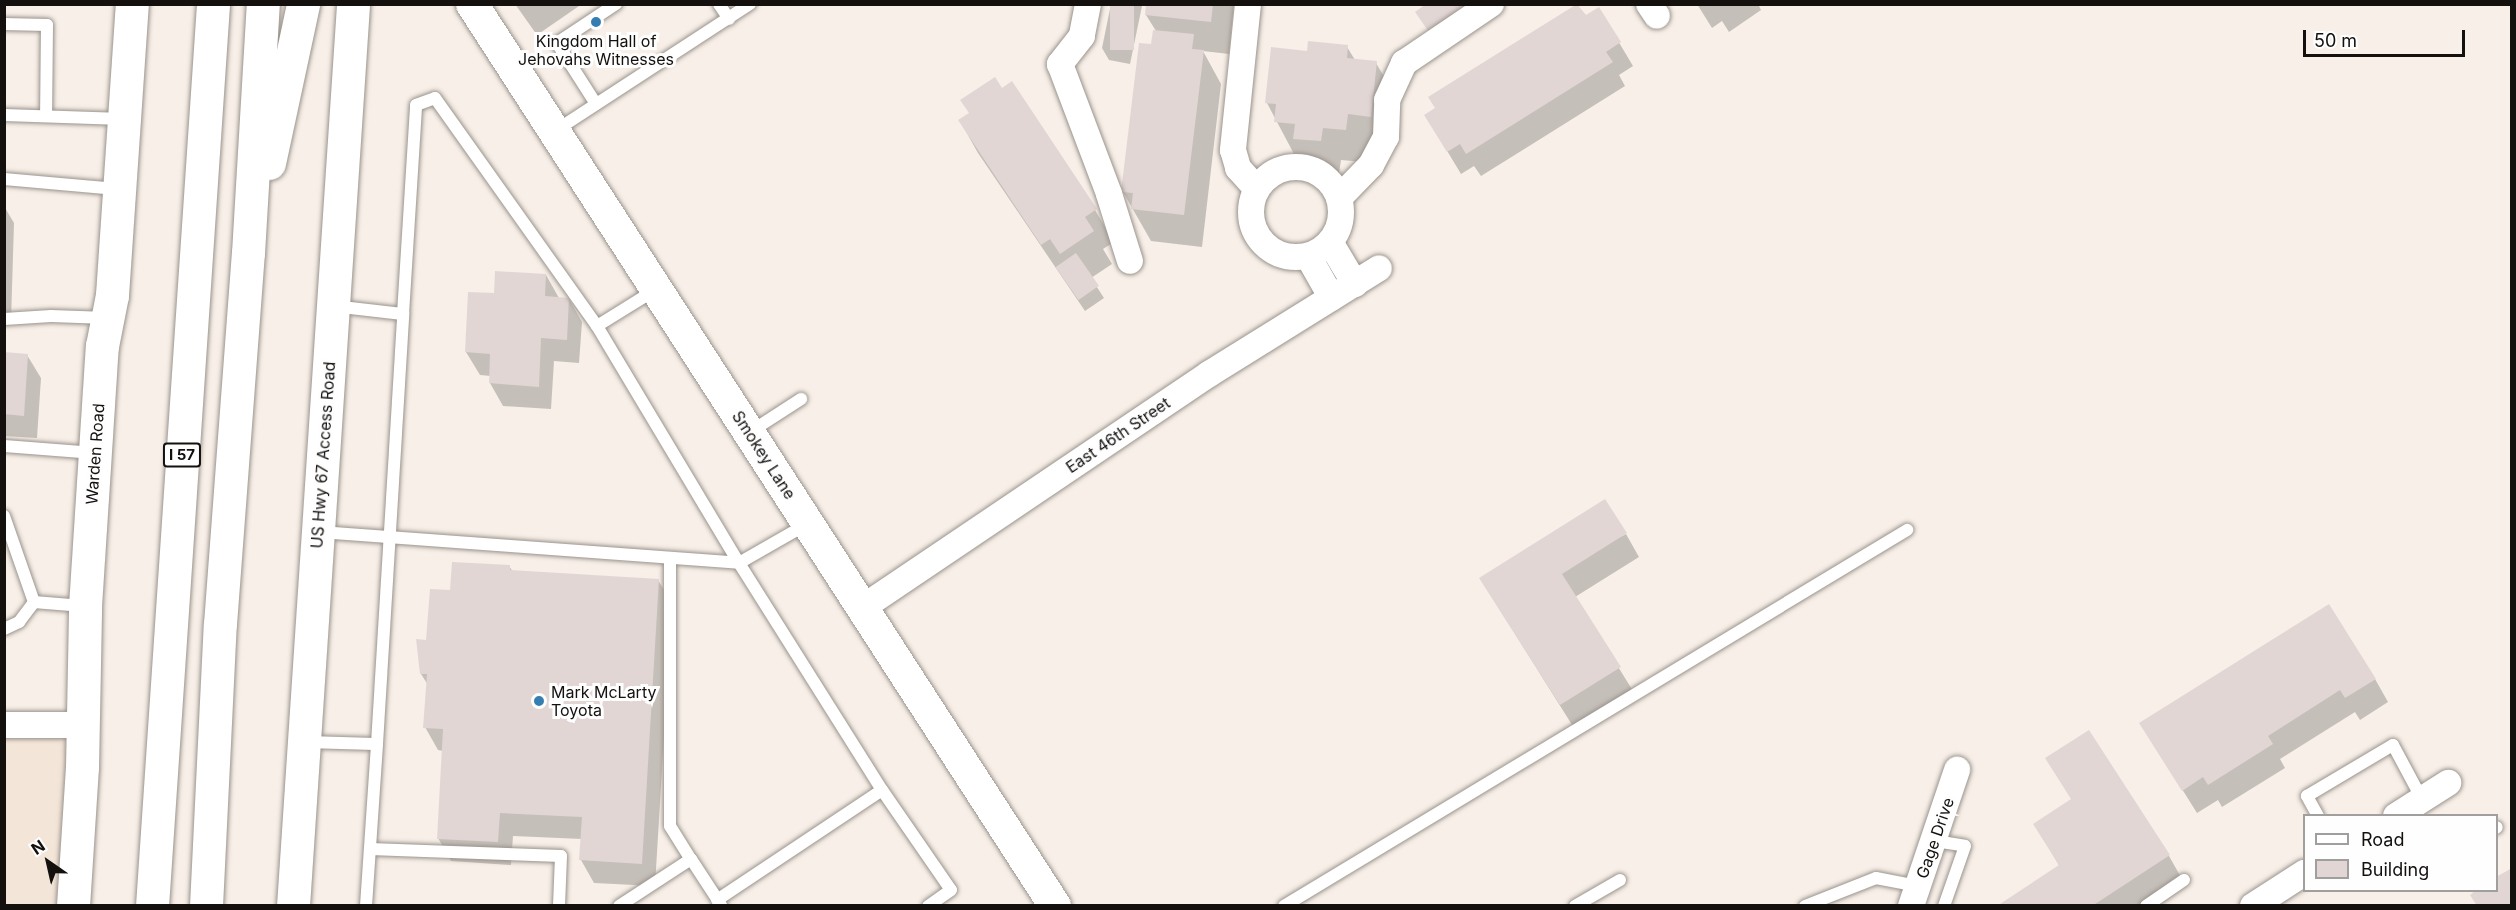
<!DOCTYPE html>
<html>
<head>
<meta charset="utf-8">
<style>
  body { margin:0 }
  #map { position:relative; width:2516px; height:910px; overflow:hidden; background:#f7efe8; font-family:Inter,sans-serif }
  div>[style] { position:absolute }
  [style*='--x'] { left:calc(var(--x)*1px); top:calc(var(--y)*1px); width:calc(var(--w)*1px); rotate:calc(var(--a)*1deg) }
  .built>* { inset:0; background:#f3e5d8 }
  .shadow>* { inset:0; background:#0003 }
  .building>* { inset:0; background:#e2d6d5; transform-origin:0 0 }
  .roads { filter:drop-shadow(0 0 2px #9a938c) drop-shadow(0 0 2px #9a938c) }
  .service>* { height:12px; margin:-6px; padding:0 6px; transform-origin:6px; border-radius:6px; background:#fff }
  .minor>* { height:26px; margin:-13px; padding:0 13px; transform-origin:13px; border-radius:13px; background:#fff }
  .minor>.ring { margin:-13px; padding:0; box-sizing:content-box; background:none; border:26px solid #fff; border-radius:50% }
  .tertiary>* { height:32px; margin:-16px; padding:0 16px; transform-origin:16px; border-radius:16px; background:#fff }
  .secondary>* { height:33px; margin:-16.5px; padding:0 16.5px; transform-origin:16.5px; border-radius:16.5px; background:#fff }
  .motorway>* { height:33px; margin:-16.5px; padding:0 16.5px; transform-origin:16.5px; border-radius:16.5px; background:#fff }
  .dots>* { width:16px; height:16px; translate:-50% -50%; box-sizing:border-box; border:3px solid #fefefe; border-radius:50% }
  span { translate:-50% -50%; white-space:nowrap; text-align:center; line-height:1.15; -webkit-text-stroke:6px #fefefe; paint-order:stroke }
  .shield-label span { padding:2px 4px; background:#fefefe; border:2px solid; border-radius:4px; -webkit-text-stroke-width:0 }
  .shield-label { font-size:15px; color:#13100e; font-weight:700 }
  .poi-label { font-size:16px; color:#13100e }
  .left { translate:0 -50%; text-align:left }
  .street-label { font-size:16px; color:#13100e }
  .frame { position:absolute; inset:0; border:6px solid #13100e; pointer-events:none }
  .legend { position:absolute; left:2303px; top:814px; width:195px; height:78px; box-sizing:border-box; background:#fefefe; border:2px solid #a09f9e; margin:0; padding:8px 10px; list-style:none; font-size:18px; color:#13100e }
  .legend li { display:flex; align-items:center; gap:12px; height:30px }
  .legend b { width:30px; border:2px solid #a09f9e }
  .north { position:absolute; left:18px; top:832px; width:60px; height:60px; -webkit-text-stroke:4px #fefefe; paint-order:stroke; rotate:326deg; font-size:16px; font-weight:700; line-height:24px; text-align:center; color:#13100e }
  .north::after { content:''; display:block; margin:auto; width:21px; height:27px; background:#13100e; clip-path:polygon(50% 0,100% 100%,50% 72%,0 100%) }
  .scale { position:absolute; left:2303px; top:30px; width:162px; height:27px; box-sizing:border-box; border:3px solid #13100e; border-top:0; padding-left:8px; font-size:18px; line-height:21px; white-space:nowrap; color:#13100e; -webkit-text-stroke:4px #fefefe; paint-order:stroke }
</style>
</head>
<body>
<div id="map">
  <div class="built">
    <div style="clip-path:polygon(83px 725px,72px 905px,5px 905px,4px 726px)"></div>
  </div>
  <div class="shadow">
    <div style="clip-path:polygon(515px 4px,582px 4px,537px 35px)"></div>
    <div style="clip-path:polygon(1111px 4px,1142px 6px,1130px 64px,1109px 60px,1102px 48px)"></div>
    <div style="clip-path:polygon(1147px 4px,1234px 4px,1229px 54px,1203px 51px,1221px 84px,1202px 247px,1151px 241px,1123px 192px,1156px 31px,1146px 15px)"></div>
    <div style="clip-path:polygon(1697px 4px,1758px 4px,1761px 10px,1729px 32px,1722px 21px,1712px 28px)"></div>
    <div style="clip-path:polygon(1599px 9px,1633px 66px,1619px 75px,1625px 86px,1481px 176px,1474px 166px,1461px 174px,1440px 139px)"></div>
    <div style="clip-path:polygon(1347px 47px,1355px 60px,1376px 63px,1395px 95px,1389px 149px,1366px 146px,1364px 162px,1341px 160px,1339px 173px,1313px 171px,1304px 155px,1294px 154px,1267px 103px,1308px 52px)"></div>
    <div style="clip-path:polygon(960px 121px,1095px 210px,1114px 242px,1103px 249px,1112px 264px,1091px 278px,1104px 298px,1085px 311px,978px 153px)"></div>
    <div style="clip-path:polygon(4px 206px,14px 223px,11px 321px,4px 321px)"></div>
    <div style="clip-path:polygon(546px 275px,559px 298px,569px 299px,582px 322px,579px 363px,554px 361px,551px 409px,503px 406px,490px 383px,491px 376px,480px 375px,466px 352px,495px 295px)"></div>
    <div style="clip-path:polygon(4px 354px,27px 355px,41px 378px,37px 438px,4px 436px)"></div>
    <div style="clip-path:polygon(1626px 534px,1639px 557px,1575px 597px,1633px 691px,1574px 728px,1495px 602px)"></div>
    <div style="clip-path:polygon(509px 566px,513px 572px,658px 580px,672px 603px,655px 886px,594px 883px,581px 860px,582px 839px,513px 836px,511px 865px,451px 861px,438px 838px,443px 751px,438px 750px,425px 727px,428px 685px,421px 674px,428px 642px,451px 592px)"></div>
    <div style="clip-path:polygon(2375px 679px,2388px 702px,2360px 720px,2355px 712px,2280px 759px,2285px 768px,2222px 807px,2218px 800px,2197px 813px,2155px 746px)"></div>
    <div style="clip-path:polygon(2072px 800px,2169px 856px,2182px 879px,2140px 906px,2000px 906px,2060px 867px,2035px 825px)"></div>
  </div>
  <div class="building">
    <div style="left:1110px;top:4px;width:24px;height:46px"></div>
    <div style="clip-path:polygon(1146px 4px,1213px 4px,1211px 22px,1145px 15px)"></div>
    <div style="clip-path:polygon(1426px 4px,1469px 4px,1429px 32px,1415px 12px)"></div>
    <div style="clip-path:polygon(1577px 4px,1586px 15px,1599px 7px,1621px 42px,1606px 52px,1613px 62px,1466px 154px,1460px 144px,1447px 152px,1424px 115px,1435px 108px,1428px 97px)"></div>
    <div style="clip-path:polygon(1153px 30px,1194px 34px,1192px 49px,1204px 50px,1184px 215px,1131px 209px,1133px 193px,1121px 192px,1139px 43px,1151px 44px)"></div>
    <div style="clip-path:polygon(1308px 41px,1348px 45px,1347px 58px,1377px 61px,1371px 117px,1348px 114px,1346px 130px,1323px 128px,1321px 141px,1293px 139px,1295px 124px,1274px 122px,1276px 104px,1265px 103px,1271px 47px,1307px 51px)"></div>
    <div style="clip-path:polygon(995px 77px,1002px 88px,1012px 81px,1097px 209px,1085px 217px,1094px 231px,1060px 254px,1050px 239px,1041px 245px,958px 120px,969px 113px,960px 100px)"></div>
    <div style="left:1076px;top:253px;width:40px;height:25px;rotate:55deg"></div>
    <div style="clip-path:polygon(495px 271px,546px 274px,545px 296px,569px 298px,567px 340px,541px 338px,539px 387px,489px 383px,490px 354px,465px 352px,468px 292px,494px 293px)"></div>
    <div style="clip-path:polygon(4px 352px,28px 354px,24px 416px,4px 414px)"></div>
    <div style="clip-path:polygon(1605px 499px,1627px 533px,1562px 574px,1621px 667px,1560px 705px,1479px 578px)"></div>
    <div style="clip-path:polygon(452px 562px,510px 565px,510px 570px,659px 579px,642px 864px,579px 860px,582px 817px,500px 813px,498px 842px,437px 839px,443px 729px,423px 728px,427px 674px,420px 674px,416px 639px,426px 640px,430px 589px,450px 590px)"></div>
    <div style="clip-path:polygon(2329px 604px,2376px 679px,2345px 698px,2340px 690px,2268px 736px,2273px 744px,2208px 785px,2203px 777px,2182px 791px,2139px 723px)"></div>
    <div style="clip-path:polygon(2089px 730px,2170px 855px,2092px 906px,1997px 906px,2059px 865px,2033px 824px,2071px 799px,2045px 758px)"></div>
    <div style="clip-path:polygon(2512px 868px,2512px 906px,2477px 906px,2470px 895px,2476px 890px,2496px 890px,2496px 877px)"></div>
  </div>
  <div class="roads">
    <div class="service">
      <div style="--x:719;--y:4;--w:18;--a:56"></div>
      <div style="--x:4;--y:24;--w:43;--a:1.3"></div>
      <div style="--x:47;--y:25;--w:91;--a:90.6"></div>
      <div style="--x:596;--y:104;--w:72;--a:-122.6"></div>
      <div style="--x:557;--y:43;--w:71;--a:-33.5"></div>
      <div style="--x:4;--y:115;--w:119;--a:1.9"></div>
      <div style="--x:555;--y:131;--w:233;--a:-33.1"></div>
      <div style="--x:4;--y:179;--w:113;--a:5.1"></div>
      <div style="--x:333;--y:306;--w:70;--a:6.5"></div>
      <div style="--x:403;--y:314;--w:209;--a:-86.4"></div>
      <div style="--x:416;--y:105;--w:20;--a:-20"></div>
      <div style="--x:435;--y:98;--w:280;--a:54.6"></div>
      <div style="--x:597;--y:326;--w:276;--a:59.1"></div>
      <div style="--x:739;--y:563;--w:268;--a:57.8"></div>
      <div style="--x:882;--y:790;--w:121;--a:55.4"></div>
      <div style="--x:951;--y:890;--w:28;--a:145"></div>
      <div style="--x:4;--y:319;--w:47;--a:-3.7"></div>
      <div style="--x:51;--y:316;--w:56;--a:2"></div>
      <div style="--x:597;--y:326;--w:68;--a:-31.8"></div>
      <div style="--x:750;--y:432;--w:61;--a:-32.9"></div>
      <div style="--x:4;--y:446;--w:91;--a:4.4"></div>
      <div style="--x:4;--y:516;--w:91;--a:70.8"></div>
      <div style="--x:34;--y:602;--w:49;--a:4.7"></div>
      <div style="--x:320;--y:532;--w:420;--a:4.2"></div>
      <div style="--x:739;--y:563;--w:78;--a:-29.8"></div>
      <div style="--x:670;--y:559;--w:267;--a:90"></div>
      <div style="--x:670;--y:826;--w:39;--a:58"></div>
      <div style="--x:4;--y:629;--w:17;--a:-25"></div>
      <div style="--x:19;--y:622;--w:25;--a:-53"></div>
      <div style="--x:305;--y:742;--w:72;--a:1.6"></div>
      <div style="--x:377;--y:744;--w:431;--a:-86.5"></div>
      <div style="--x:2318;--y:816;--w:23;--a:-119"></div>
      <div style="--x:2307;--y:796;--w:100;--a:-30.7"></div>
      <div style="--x:2393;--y:745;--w:61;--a:61.8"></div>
      <div style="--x:2496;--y:828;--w:1;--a:-45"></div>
      <div style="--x:1935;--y:841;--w:30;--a:9"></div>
      <div style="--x:1965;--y:846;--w:64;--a:109.3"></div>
      <div style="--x:370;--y:849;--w:191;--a:2.1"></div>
      <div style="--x:561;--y:856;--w:50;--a:92.3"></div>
      <div style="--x:717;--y:900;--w:198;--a:-33.7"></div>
      <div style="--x:366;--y:906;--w:162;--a:-86.1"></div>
      <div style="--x:619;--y:906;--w:86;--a:-33.1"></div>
      <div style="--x:691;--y:859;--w:55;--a:56.9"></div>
      <div style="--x:1284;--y:906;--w:728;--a:-31.11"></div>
      <div style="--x:1575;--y:906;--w:52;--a:-30"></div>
      <div style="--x:1805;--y:906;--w:76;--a:-21.5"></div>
      <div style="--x:1876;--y:878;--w:43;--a:10.8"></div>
      <div style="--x:2146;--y:906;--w:46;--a:-34.4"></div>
    </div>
    <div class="minor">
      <div style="--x:1088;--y:4;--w:33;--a:101"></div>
      <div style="--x:1082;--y:36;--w:36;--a:128"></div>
      <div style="--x:1060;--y:64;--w:139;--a:69.3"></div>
      <div style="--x:1109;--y:194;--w:70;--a:72.6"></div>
      <div style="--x:1248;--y:4;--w:147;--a:95.9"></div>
      <div style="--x:1233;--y:150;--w:19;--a:74"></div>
      <div style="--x:1238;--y:168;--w:27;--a:48"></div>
      <div style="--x:1649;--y:4;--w:14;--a:56"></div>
      <div class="ring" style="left:1251px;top:167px;width:64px;height:64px"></div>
      <div style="--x:1339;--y:198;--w:46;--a:-45.9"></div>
      <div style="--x:1371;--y:165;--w:32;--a:-62"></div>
      <div style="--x:1386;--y:137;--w:37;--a:-88"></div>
      <div style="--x:1387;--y:100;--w:41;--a:-65.3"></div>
      <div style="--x:1404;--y:63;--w:105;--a:-34.1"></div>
      <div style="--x:1330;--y:242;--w:49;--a:59.2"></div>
      <div style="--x:1308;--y:256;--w:48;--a:60.3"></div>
      <div style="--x:862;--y:608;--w:419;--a:-34"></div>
      <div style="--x:1209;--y:374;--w:200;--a:-31.9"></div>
      <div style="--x:4;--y:725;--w:79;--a:0"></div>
      <div style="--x:2396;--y:816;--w:62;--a:-32.4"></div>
      <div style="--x:1911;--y:906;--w:144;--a:-71.3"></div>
      <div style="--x:2253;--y:906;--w:61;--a:-32.9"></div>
    </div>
    <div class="tertiary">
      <div style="--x:472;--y:4;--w:1074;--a:57.12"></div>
    </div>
    <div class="secondary">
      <div style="--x:73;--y:906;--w:138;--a:-86.3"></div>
      <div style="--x:82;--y:768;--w:162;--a:-88.9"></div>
      <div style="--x:85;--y:606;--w:261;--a:-86.3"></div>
      <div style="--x:102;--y:346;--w:52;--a:-78.9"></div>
      <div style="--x:112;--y:295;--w:292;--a:-86.1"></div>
      <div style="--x:293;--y:906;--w:904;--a:-86.19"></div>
    </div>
    <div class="motorway">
      <div style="--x:269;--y:163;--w:163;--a:-77.9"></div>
      <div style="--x:152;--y:906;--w:904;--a:-86.13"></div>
      <div style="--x:206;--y:906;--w:282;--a:-87.2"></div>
      <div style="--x:220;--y:624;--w:372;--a:-85.7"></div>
      <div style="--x:248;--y:253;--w:249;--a:-86.6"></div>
    </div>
  </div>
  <div class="dots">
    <div style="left:596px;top:22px;background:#357eb2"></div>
    <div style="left:539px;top:701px;background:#357eb2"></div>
  </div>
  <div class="shield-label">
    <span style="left:182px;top:455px">I 57</span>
  </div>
  <div class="poi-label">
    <span style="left:596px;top:50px">Kingdom Hall of<br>Jehovahs Witnesses</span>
    <span class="left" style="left:551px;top:701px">Mark McLarty<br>Toyota</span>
  </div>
  <div class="street-label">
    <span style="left:1118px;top:435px;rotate:-34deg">East 46th Street</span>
    <span style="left:95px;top:454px;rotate:-86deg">Warden Road</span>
    <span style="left:323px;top:455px;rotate:-86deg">US Hwy 67 Access Road</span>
    <span style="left:764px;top:455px;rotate:57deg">Smokey Lane</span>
    <span style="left:1935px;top:838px;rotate:-71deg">Gage Drive</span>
  </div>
  <div class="frame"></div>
  <ul class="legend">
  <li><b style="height:8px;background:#fff"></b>Road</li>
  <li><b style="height:16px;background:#e2d6d5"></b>Building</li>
  </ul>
  <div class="north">N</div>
  <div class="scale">50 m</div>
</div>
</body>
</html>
